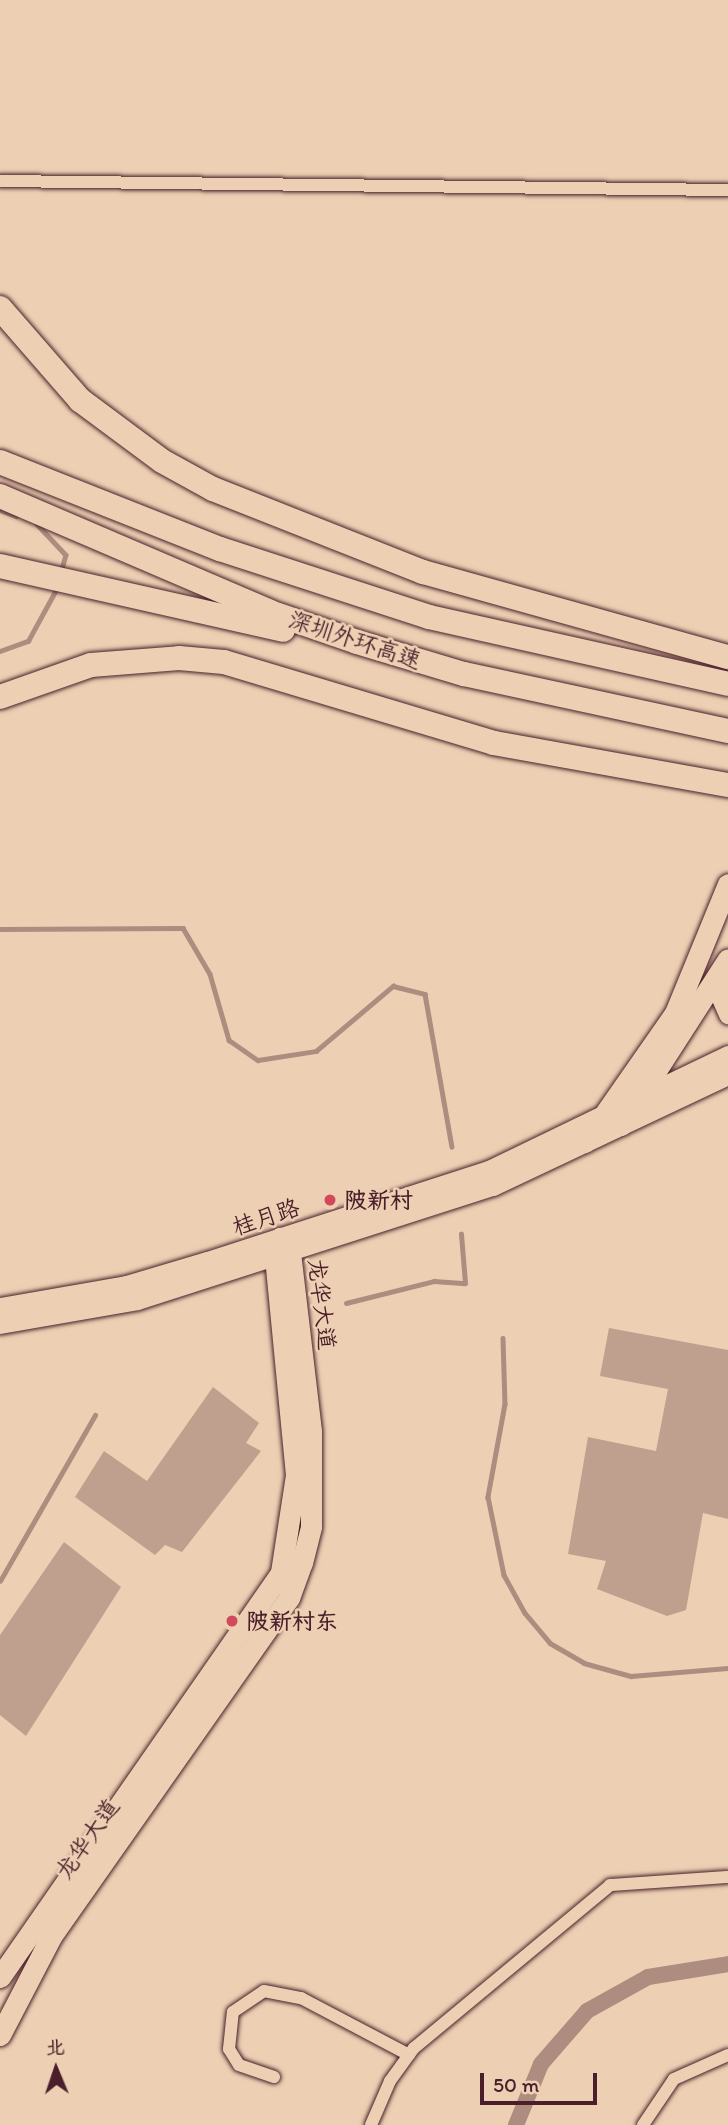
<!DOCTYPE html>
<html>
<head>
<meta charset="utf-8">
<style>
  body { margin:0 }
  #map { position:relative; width:728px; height:2125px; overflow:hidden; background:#edd0b3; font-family:Itim,"LXGW WenKai TC",sans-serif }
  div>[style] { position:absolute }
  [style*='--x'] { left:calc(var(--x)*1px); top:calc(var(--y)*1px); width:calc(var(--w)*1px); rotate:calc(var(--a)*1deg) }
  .stream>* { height:4.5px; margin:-2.25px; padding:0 2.25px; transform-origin:2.25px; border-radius:2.25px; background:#ae8c7f }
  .canal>* { height:16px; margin:-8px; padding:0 8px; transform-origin:8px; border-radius:8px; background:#ae8c7f }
  .building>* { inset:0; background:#bf9f8d }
  .roads { filter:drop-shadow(0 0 2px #4a1f2b) drop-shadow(0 0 2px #4a1f2b) }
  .street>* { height:12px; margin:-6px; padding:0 6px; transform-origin:6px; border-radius:6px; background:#edd0b3 }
  .secondary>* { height:19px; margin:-9.5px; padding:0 9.5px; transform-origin:9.5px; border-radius:9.5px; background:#edd0b3 }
  .primary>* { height:21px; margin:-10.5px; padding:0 10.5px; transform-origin:10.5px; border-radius:10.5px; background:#edd0b3 }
  .highway>* { height:24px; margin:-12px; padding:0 12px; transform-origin:12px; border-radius:12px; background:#edd0b3 }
  .dots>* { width:19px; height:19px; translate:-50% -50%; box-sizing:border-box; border:4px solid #edd0b3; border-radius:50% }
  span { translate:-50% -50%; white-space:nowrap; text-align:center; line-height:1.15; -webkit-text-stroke:5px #edd0b3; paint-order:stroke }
  .street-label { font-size:23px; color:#4a1f2b }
  .poi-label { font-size:23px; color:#4a1f2b; font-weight:700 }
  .left { translate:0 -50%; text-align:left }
  .north { position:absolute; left:21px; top:2034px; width:70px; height:70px; -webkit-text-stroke:5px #edd0b3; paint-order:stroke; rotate:358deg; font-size:19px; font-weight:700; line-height:28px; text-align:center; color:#4a1f2b }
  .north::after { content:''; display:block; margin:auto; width:24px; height:32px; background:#4a1f2b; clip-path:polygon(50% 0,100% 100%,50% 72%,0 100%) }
  .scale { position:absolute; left:480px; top:2073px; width:117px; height:32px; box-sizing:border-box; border:4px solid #4a1f2b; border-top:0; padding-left:9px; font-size:21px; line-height:24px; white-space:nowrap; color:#4a1f2b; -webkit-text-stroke:5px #edd0b3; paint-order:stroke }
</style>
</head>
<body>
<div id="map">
  <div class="stream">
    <div style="--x:0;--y:510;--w:17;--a:21"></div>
    <div style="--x:37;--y:524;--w:42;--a:46.9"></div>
    <div style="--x:66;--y:555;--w:19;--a:106"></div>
    <div style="--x:0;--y:651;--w:30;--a:-20"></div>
    <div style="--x:28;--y:641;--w:60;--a:-61.3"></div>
    <div style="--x:0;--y:929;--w:183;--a:-0.3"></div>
    <div style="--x:183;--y:928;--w:53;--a:59.6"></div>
    <div style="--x:210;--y:974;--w:69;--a:73.9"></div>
    <div style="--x:229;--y:1040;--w:35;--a:35"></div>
    <div style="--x:258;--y:1060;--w:59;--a:-8.8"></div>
    <div style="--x:316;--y:1051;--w:101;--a:-40.2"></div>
    <div style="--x:393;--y:986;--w:33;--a:14"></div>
    <div style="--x:425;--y:994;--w:155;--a:80"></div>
    <div style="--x:346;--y:1303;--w:91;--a:-14"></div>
    <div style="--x:434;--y:1281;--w:31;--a:4"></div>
    <div style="--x:465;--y:1283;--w:49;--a:-94.7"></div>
    <div style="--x:503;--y:1338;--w:66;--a:88.3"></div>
    <div style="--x:505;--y:1404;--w:95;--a:100.4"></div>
    <div style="--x:488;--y:1497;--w:80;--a:78.4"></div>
    <div style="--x:504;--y:1575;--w:43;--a:61.1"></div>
    <div style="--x:525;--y:1613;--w:39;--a:50"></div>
    <div style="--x:550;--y:1643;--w:39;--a:30"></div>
    <div style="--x:584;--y:1663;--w:49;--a:15.5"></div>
    <div style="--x:631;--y:1676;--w:97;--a:-4.7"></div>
    <div style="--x:0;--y:1581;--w:191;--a:-60.2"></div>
  </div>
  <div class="canal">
    <div style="--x:516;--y:2125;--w:66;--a:-67.7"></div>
    <div style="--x:541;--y:2064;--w:70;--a:-49"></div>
    <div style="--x:587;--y:2011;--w:70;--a:-29.1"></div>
    <div style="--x:648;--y:1977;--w:81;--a:-9.2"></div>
  </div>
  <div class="building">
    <div style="clip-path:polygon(609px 1328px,728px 1350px,728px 1519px,703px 1513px,686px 1610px,667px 1616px,597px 1589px,606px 1561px,568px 1554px,588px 1437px,656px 1451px,668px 1389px,600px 1376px)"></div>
    <div style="clip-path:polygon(213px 1387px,259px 1423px,246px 1443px,261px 1451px,182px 1552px,165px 1545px,155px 1555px,75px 1497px,104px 1451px,147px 1481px)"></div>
    <div style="clip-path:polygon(64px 1542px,121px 1587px,26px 1736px,0 1715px,0 1635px)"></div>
  </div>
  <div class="roads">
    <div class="street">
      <div style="--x:0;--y:181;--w:728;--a:0.71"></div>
      <div style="--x:274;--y:2077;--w:37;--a:-161"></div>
      <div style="--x:239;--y:2065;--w:19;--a:-122"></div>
      <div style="--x:229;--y:2049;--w:37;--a:-84"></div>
      <div style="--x:233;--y:2012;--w:37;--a:-34"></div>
      <div style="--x:264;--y:1991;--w:38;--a:11"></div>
      <div style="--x:301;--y:1998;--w:122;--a:27.8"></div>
      <div style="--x:371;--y:2125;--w:48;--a:-66.6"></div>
      <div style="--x:390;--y:2081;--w:41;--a:-54"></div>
      <div style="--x:414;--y:2048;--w:255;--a:-39.7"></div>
      <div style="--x:610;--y:1885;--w:118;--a:-3.9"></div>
      <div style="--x:643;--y:2125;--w:55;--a:-56"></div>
      <div style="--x:674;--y:2079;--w:59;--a:-24"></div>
    </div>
    <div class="secondary">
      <div style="--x:722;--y:972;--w:24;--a:95"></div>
      <div style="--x:720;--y:996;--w:20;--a:66"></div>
      <div style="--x:634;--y:1100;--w:104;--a:-25.6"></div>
      <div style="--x:0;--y:1307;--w:128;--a:-9.9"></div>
      <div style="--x:126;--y:1285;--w:84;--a:-16.5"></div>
      <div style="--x:207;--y:1261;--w:296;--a:-17.9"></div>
      <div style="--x:489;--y:1170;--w:131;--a:-25.8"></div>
      <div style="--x:0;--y:1324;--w:139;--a:-9.9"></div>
      <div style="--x:137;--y:1300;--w:374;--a:-17.8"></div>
      <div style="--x:493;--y:1186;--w:260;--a:-25.3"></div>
    </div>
    <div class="primary">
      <div style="--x:621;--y:1125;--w:197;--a:-57.2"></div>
      <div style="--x:585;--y:1142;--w:157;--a:-55.1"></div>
      <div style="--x:675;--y:1013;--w:139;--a:-67.7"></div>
      <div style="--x:0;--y:1977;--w:493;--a:-55.2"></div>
      <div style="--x:281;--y:1572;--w:98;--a:-81.2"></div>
      <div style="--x:296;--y:1475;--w:220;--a:-95.5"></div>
      <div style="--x:275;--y:1256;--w:19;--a:-74"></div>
      <div style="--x:0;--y:2035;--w:113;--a:-62.5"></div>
      <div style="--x:52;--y:1935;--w:412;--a:-54.9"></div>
      <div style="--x:289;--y:1598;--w:37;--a:-70"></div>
      <div style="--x:302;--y:1563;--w:38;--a:-76"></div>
      <div style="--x:311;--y:1526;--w:95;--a:-90"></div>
      <div style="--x:311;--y:1431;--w:180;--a:-96.7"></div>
      <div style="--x:290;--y:1252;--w:17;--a:-126"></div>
    </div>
    <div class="highway">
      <div style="--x:0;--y:308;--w:122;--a:49"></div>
      <div style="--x:80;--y:400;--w:102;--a:36.6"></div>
      <div style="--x:162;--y:461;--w:58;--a:28.8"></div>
      <div style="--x:213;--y:489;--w:226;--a:21.6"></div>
      <div style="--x:423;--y:572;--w:317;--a:15.6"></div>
      <div style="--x:0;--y:462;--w:237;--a:21.6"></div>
      <div style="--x:220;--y:549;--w:220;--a:18"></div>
      <div style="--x:429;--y:617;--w:306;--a:12.6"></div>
      <div style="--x:0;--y:496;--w:294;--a:23.2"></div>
      <div style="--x:270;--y:612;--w:92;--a:19"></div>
      <div style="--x:357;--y:642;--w:112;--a:16.7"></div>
      <div style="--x:464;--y:674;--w:270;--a:12.2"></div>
      <div style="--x:0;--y:566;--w:290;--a:12.7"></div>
      <div style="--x:0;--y:697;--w:96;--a:-19.4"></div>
      <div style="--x:91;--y:665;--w:88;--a:-4.5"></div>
      <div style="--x:179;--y:658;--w:45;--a:5.1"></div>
      <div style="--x:224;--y:662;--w:282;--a:16.7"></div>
      <div style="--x:494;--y:743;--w:238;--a:10.2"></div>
    </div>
  </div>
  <div class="dots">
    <div style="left:330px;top:1200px;background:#d1495b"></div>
    <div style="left:232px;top:1621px;background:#d1495b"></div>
  </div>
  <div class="street-label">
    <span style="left:355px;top:640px;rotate:18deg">深圳外环高速</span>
    <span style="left:266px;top:1217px;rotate:-18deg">桂月路</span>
    <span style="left:322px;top:1304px;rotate:83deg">龙华大道</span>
    <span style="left:87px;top:1839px;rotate:-55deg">龙华大道</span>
  </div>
  <div class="poi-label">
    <span class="left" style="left:344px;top:1200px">陂新村</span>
    <span class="left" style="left:246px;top:1621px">陂新村东</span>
  </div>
  <div class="north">北</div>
  <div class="scale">50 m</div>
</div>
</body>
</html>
